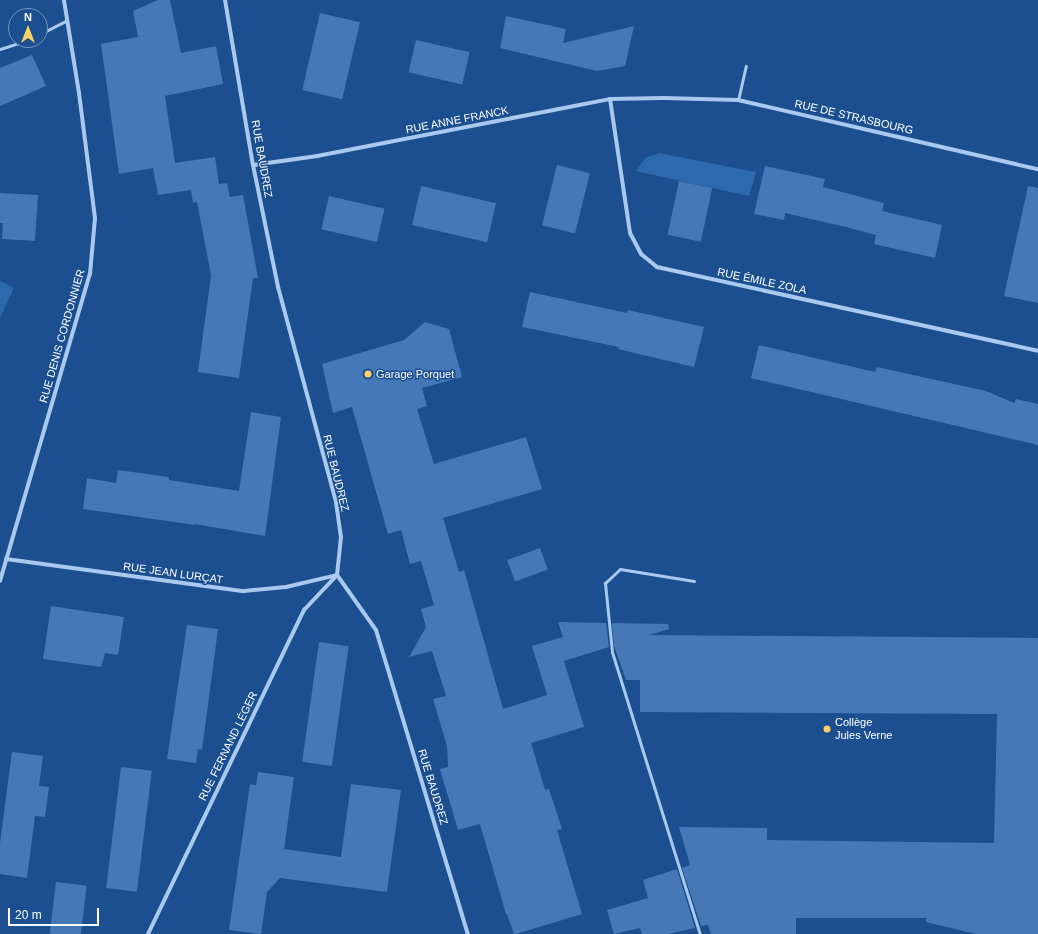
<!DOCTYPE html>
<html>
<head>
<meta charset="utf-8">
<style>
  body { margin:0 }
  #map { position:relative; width:1038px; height:934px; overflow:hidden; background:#1b4f8f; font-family:Helvetica,sans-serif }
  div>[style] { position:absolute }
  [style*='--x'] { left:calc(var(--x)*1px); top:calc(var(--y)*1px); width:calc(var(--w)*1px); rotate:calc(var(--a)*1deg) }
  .green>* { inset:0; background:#2e69ad }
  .building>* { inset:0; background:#4478b7; transform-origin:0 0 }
  .lane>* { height:3px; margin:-1.5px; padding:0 1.5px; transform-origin:1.5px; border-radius:1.5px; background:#a9c9ee }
  .street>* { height:4px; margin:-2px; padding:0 2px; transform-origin:2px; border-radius:2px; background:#a9c9ee }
  .dots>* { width:11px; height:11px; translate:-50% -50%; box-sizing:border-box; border:2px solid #1b4f8f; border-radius:50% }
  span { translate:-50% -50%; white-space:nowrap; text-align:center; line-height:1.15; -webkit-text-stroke:3px #1b4f8f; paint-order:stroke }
  .street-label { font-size:11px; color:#fff }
  .poi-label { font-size:11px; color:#fff }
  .left { translate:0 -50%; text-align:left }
  .north { position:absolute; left:8px; top:8px; width:40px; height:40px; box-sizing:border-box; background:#1b4f8f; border:1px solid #7695bc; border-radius:50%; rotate:0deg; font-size:11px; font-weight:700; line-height:16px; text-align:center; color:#fff }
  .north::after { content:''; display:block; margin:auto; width:14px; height:18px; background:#ffd166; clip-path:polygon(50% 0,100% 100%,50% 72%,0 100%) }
  .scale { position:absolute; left:8px; top:908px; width:91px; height:18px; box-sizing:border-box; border:2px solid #fff; border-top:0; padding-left:5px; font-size:12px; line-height:14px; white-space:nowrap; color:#fff; -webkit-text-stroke:3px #1b4f8f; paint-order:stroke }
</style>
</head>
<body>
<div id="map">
  <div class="green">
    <div style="clip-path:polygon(659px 153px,756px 172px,749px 196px,636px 171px,645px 158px)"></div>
    <div style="clip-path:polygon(0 281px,14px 288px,0 318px)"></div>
  </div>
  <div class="building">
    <div style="clip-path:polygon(158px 0,170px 0,181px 53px,216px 46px,223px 84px,165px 96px,175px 163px,215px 157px,219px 184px,227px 183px,230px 197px,243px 195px,258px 278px,253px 278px,239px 378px,198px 372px,211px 275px,197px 202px,193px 203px,191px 190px,158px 195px,153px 168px,119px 174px,101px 44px,138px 37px,133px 11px)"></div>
    <div style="left:320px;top:13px;width:41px;height:79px;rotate:13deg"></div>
    <div style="clip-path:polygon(506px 16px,566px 29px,563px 43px,634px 26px,625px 66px,597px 71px,500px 48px)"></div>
    <div style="left:416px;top:40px;width:55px;height:33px;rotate:13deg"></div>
    <div style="clip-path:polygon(32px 55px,46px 86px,0 106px,0 68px)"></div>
    <div style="left:557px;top:165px;width:34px;height:62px;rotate:14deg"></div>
    <div style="clip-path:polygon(765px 166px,825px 179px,823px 187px,884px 203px,882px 211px,942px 225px,935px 258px,874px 244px,876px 235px,846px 227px,785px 213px,784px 220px,754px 214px)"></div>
    <div style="left:679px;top:181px;width:34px;height:55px;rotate:12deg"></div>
    <div style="left:421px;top:186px;width:77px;height:40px;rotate:13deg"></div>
    <div style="clip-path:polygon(1028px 186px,1038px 188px,1038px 303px,1004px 296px)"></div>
    <div style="clip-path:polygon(0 193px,38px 195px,35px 241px,2px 239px,3px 223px,0 223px)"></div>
    <div style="left:329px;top:196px;width:57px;height:34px;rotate:13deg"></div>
    <div style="clip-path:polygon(530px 292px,627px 313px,628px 310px,704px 327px,694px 367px,618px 349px,619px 347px,522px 327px)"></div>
    <div style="clip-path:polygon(425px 322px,449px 329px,462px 377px,422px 388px,427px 406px,417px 409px,434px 464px,526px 437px,542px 489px,443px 518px,459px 572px,464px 570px,503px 709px,547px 695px,532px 646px,563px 637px,558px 622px,606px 623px,609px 647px,564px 661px,584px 727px,531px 743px,545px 790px,549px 789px,562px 829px,557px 830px,582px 914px,516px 934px,514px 934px,507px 914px,506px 914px,480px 824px,458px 830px,440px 769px,448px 767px,447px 746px,433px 699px,446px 696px,432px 651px,409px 657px,426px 627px,421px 609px,434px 605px,421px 561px,410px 564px,401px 530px,388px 534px,352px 407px,333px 413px,322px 364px,404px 340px)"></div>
    <div style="clip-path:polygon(759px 345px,875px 372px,877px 367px,986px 391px,1014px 403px,1016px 399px,1038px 404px,1038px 445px,751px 378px)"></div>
    <div style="clip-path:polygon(251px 412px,281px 417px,265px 536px,195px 524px,195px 525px,83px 509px,87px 478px,116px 483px,118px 470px,169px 477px,169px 480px,239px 491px)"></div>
    <div style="left:540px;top:548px;width:23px;height:35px;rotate:70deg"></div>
    <div style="clip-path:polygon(51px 606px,124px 617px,118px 655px,105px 653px,101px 667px,43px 659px)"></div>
    <div style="clip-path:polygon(612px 623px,668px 624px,669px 629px,649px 635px,1038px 638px,1038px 934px,976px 934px,926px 922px,926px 918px,796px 918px,796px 934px,711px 934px,708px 925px,701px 926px,682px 868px,690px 865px,679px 827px,767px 828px,767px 840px,994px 843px,997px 714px,640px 712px,640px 680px,626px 680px,614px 646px)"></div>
    <div style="clip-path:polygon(187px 625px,218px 629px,202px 750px,198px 749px,196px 763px,167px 759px)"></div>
    <div style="left:319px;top:642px;width:30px;height:121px;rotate:8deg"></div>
    <div style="clip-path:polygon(12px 752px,43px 756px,39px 786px,49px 787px,45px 817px,35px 816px,27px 878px,0 874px,0 843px)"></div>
    <div style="left:121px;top:767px;width:31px;height:122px;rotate:7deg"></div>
    <div style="clip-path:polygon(258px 772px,294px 777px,284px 849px,341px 857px,351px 784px,401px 790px,387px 892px,280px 878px,267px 892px,261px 934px,229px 930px,250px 784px,256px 785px)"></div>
    <div style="clip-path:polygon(677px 869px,695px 928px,668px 934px,642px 934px,640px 928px,614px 934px,607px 910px,648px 898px,643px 880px)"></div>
    <div style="left:56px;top:882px;width:31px;height:52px;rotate:7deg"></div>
  </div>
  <div class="lane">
    <div style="--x:40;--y:34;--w:30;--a:-27"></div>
    <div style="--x:0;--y:49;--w:28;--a:-18"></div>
    <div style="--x:738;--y:100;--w:35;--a:-77"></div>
    <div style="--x:694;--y:581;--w:75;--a:-170.8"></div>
    <div style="--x:620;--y:569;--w:21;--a:137"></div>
    <div style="--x:605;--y:583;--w:69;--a:84.2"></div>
    <div style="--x:612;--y:652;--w:295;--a:72.7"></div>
  </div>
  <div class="street">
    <div style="--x:225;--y:0;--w:167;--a:80.4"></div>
    <div style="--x:253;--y:165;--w:125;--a:78.4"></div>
    <div style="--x:278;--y:287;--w:223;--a:74.9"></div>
    <div style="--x:336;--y:502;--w:35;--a:82"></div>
    <div style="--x:341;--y:537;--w:38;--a:96"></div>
    <div style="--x:337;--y:575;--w:67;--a:54.7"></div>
    <div style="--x:376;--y:630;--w:318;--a:73.2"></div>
    <div style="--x:610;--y:99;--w:135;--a:81.5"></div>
    <div style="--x:630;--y:233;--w:24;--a:62"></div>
    <div style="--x:641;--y:254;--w:21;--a:39"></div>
    <div style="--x:657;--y:267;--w:390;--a:12.4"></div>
    <div style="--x:253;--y:165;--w:65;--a:-8"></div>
    <div style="--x:317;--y:156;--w:298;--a:-11"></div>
    <div style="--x:610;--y:99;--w:54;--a:-1.1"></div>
    <div style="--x:664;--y:98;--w:74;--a:1.5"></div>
    <div style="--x:738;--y:100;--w:308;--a:13"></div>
    <div style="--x:6;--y:559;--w:240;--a:7.7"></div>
    <div style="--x:244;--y:591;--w:42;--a:-5.4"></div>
    <div style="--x:286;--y:587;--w:52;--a:-13.2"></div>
    <div style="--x:0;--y:581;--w:320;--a:-73.7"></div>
    <div style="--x:90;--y:274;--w:56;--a:-84.9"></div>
    <div style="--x:95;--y:218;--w:126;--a:-97.3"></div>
    <div style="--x:79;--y:93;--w:94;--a:-99.2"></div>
    <div style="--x:148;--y:934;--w:360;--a:-64.3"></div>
    <div style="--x:304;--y:610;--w:48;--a:-46.7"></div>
  </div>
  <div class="dots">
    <div style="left:368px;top:374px;background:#ffd166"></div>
    <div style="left:827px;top:729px;background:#ffd166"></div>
  </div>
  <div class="street-label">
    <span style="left:854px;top:117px;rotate:13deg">RUE DE STRASBOURG</span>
    <span style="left:457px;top:120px;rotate:-11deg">RUE ANNE FRANCK</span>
    <span style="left:262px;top:159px;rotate:80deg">RUE BAUDREZ</span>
    <span style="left:762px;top:281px;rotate:12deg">RUE ÉMILE ZOLA</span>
    <span style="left:62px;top:336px;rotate:-74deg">RUE DENIS CORDONNIER</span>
    <span style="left:336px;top:473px;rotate:76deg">RUE BAUDREZ</span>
    <span style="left:173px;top:573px;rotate:8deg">RUE JEAN LURÇAT</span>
    <span style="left:228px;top:746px;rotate:-64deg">RUE FERNAND LÉGER</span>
    <span style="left:433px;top:787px;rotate:73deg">RUE BAUDREZ</span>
  </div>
  <div class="poi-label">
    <span class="left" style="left:376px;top:374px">Garage Porquet</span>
    <span class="left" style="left:835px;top:729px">Collège<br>Jules Verne</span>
  </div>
  <div class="north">N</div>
  <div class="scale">20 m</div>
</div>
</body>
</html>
